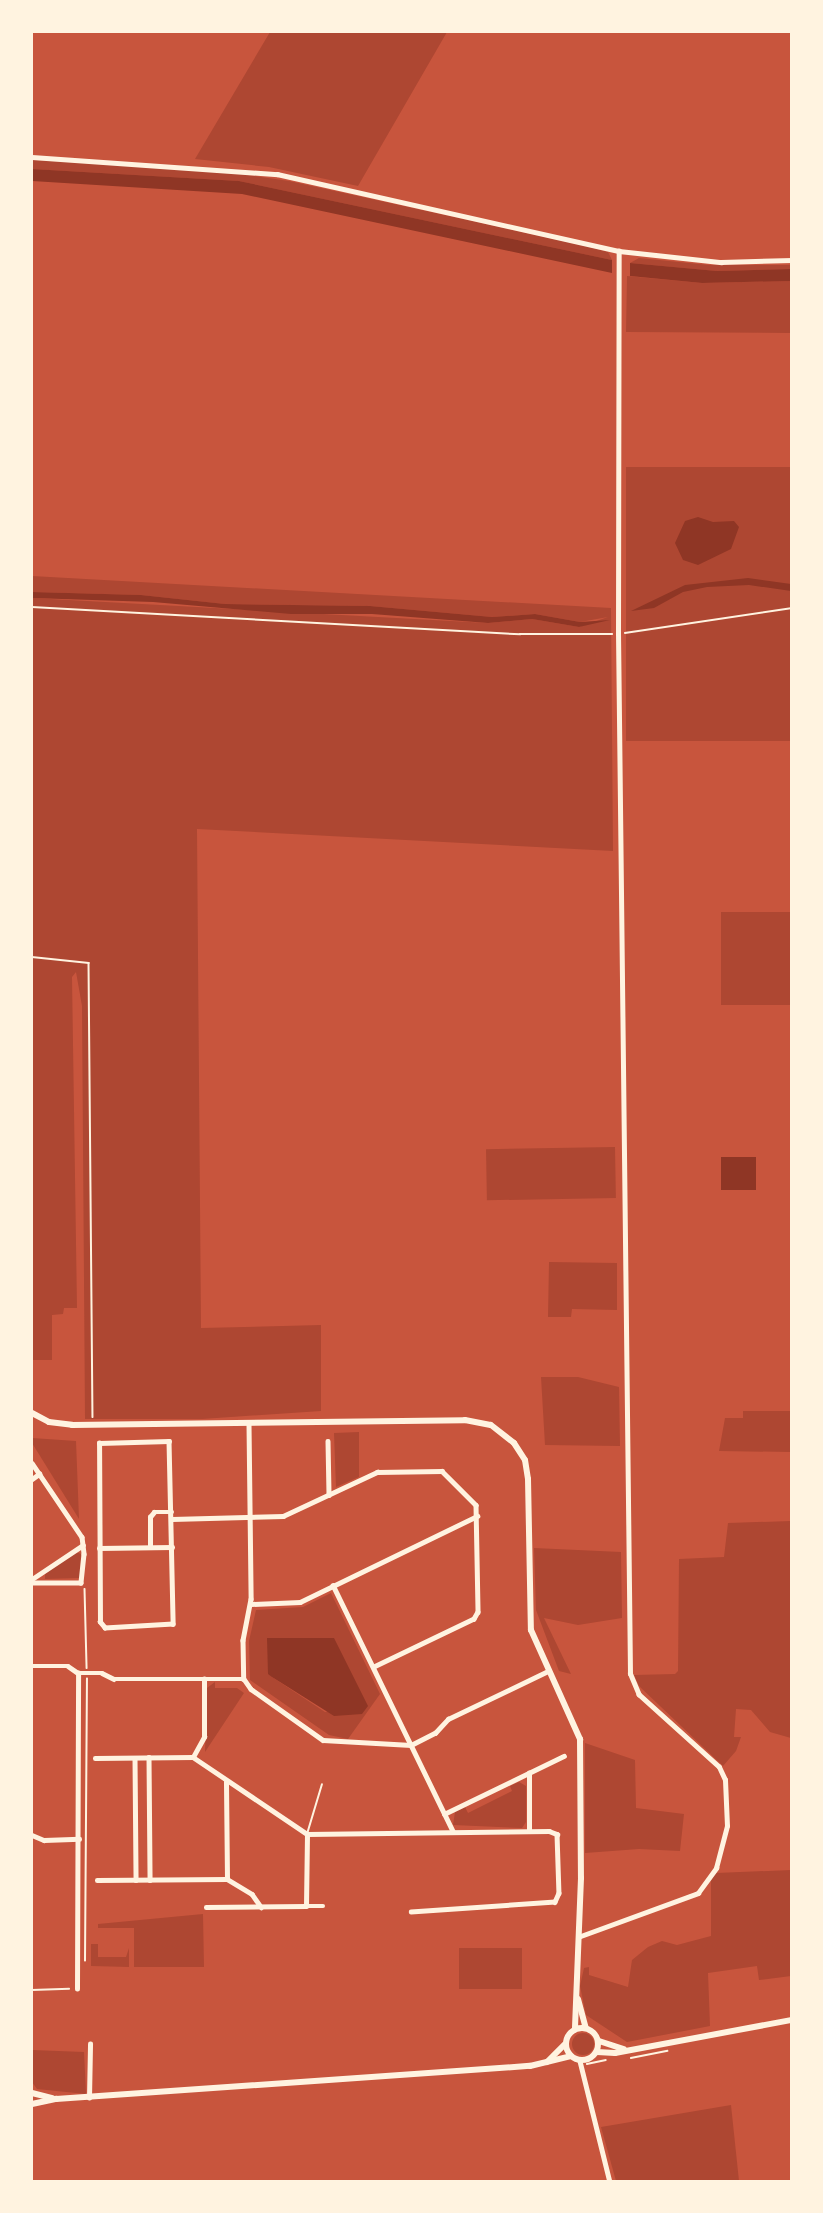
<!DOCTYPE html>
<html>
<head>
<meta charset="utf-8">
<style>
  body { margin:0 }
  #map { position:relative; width:823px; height:2213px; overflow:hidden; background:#c8553d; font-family:Cabin,sans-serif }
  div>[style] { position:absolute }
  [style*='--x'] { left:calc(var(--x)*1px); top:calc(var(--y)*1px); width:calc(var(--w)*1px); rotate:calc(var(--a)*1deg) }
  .green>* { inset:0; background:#ae4732; transform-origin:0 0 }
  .round { border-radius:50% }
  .water>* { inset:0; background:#8f3625; transform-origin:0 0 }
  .path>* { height:1.5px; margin:-0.75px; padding:0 0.75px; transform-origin:0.75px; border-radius:0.75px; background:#fff3e0 }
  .service>* { height:2px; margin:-1px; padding:0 1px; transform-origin:1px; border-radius:1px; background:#fff3e0 }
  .minor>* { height:4.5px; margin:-2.25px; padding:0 2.25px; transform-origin:2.25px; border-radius:2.25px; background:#fff3e0 }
  .tertiary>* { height:6px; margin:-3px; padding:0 3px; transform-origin:3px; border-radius:3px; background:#fff3e0 }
  .tertiary>.ring { margin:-3px; padding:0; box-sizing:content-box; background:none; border:6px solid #fff3e0; border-radius:50% }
  span { translate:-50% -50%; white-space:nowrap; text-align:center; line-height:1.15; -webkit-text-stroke:6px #fff3e0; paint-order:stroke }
  .frame { position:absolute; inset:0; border:33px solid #fff3e0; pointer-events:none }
</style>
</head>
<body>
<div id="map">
  <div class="green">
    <div style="clip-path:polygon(270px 32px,447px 32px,358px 186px,269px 167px,195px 159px)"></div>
    <div style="clip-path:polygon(32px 160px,220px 171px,289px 181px,586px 246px,608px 252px,612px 260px,239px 181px,32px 169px)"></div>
    <div style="clip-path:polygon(639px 258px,709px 265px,791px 265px,792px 269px,717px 271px,630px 263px)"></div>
    <div style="clip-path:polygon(627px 276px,702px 283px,791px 281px,791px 333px,626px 332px)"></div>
    <div style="left:626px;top:467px;width:165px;height:274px"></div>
    <div style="clip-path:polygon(32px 576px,611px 608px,613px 851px,197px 829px,201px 1328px,321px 1325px,321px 1411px,202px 1419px,85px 1419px,82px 1006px,76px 972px,72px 977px,77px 1308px,64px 1308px,63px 1314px,52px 1315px,52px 1360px,32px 1360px,32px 598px,488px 623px,532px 619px,579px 627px,608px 617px,580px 622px,535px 614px,492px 617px,370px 606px,225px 604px,141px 595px,32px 592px)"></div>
    <div style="left:721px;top:912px;width:70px;height:93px"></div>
    <div style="left:615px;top:1147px;width:51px;height:129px;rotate:89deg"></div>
    <div style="clip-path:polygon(549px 1262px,617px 1263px,617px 1310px,572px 1309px,571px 1317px,548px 1317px)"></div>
    <div style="clip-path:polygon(541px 1377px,578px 1377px,619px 1387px,620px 1446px,545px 1445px)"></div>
    <div style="clip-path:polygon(743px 1411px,791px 1411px,791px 1452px,719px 1451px,725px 1418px,743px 1418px)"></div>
    <div style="clip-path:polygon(359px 1432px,359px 1477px,336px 1487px,334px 1433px)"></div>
    <div style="clip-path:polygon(32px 1438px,76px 1441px,79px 1519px,32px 1443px)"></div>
    <div style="clip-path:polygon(791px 1521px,791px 1738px,770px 1732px,751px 1710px,736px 1709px,734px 1737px,741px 1737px,736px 1751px,723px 1766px,639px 1686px,634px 1675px,675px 1674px,678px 1671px,679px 1559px,724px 1557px,728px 1523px)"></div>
    <div style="clip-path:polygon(534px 1548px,621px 1552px,622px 1618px,578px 1625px,544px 1618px,571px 1674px,559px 1671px,536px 1610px)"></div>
    <div style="clip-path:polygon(76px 1552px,81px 1554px,80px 1578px,45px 1579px,45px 1574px)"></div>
    <div style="clip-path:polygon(evenodd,331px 1593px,380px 1694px,348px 1739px,329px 1735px,250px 1680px,249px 1641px,256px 1610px,303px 1607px,331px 1593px,272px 1677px,368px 1706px,325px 1712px,272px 1677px)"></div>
    <div style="clip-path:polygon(215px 1682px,215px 1688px,237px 1688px,244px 1693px,205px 1752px,207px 1688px)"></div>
    <div style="clip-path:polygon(585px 1743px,635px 1760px,636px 1808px,684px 1814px,680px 1851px,639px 1849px,585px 1853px)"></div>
    <div style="clip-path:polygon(519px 1782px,526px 1786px,526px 1822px,522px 1828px,453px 1825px,455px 1812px,465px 1807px,468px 1813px,512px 1791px,510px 1786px)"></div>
    <div style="clip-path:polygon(791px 1870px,791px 1976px,759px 1980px,757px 1966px,708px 1973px,710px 2026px,653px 2037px,627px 2042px,586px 2015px,580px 1986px,584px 1968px,589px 1967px,589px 1975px,628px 1987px,632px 1960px,648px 1947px,662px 1941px,677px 1945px,711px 1936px,711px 1880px,716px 1873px)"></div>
    <div style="clip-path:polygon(203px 1914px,204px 1967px,134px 1967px,134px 1928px,98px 1928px,98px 1924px)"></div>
    <div style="clip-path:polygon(91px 1944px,98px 1944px,98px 1957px,126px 1957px,129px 1948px,129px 1967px,91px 1966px)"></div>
    <div style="left:522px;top:1948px;width:41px;height:63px;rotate:90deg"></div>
    <div class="round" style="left:572px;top:2033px;width:22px;height:22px"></div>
    <div style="clip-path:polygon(32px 2050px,84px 2052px,86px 2094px,37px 2089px,32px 2082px)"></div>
    <div style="clip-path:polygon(731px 2105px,739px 2181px,616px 2181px,601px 2127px)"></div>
  </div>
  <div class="water">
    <div style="clip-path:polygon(32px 169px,239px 181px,612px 260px,612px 273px,242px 194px,32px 181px)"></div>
    <div style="clip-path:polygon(630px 263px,717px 271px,791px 269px,791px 281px,702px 283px,630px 276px)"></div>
    <div style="clip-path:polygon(698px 517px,713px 522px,734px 521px,739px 527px,731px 549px,698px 565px,683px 560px,675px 543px,685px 521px)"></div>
    <div style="clip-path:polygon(748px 578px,791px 584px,791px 591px,749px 585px,707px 587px,683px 592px,654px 608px,631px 611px,685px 585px)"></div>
    <div style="clip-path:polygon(32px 592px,141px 595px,225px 604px,370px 606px,492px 617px,535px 614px,580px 622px,610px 620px,579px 627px,532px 619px,488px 623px,372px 614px,291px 614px,153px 602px,32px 598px)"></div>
    <div style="left:721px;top:1157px;width:35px;height:33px"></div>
    <div style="clip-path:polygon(267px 1638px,334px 1638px,368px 1706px,362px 1714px,334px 1716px,272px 1677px,268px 1674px)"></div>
  </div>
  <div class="path">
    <div style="--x:32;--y:607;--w:489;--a:3.2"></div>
    <div style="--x:520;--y:634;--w:92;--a:0"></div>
    <div style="--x:625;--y:633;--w:169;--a:-8.5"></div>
    <div style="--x:32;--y:957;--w:57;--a:6"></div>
    <div style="--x:89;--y:963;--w:454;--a:89.5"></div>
    <div style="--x:85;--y:1589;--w:79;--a:88.5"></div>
    <div style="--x:85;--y:1961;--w:282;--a:-89.6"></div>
    <div style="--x:32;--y:1990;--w:37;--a:-2"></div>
    <div style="--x:631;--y:2058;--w:37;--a:-11"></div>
    <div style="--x:587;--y:2064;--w:19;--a:-12"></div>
  </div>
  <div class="service">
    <div style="--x:307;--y:1834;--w:52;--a:-73.3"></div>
  </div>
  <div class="minor">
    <div style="--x:32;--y:157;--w:246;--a:4"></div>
    <div style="--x:277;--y:174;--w:351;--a:12.7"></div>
    <div style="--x:619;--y:251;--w:103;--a:6.2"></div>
    <div style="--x:721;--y:262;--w:71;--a:-1.6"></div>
    <div style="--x:249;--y:1424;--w:175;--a:89.3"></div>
    <div style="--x:251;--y:1599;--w:42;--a:101"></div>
    <div style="--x:243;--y:1640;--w:39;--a:89"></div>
    <div style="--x:244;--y:1679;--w:12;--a:55"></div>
    <div style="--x:251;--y:1689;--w:88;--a:35.3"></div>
    <div style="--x:323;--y:1740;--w:88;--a:3.3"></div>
    <div style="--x:411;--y:1745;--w:27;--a:-27"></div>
    <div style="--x:435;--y:1733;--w:19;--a:-47"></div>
    <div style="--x:448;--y:1719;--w:111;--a:-25.6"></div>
    <div style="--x:169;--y:1441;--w:183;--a:88.7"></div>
    <div style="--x:173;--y:1624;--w:68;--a:176.6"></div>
    <div style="--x:105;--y:1628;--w:8;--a:-130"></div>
    <div style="--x:100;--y:1622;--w:179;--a:-90.3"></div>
    <div style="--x:99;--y:1443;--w:70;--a:-1.6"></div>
    <div style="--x:328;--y:1441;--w:54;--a:88.9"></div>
    <div style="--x:32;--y:1463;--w:89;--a:56"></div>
    <div style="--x:82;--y:1537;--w:17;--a:83"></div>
    <div style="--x:84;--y:1554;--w:29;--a:96"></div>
    <div style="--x:81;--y:1583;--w:49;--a:180"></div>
    <div style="--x:32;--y:1479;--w:9;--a:-36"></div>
    <div style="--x:172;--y:1519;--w:111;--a:-1.5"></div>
    <div style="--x:283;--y:1516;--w:104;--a:-25.1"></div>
    <div style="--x:377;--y:1472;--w:65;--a:-0.9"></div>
    <div style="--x:442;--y:1471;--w:48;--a:45"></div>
    <div style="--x:476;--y:1505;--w:107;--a:88.9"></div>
    <div style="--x:478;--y:1612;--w:8;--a:120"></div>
    <div style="--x:474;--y:1619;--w:111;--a:154.4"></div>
    <div style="--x:150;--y:1547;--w:30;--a:-90"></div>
    <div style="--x:150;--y:1517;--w:6;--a:-51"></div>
    <div style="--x:154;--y:1512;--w:18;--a:0"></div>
    <div style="--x:99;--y:1548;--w:73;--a:-0.8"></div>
    <div style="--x:32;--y:1579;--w:61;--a:-33.7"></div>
    <div style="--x:333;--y:1585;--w:274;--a:64"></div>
    <div style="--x:251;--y:1604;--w:49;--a:-2.3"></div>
    <div style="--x:300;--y:1602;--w:197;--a:-25.9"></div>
    <div style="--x:32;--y:1666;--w:36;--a:0"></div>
    <div style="--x:68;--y:1666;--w:12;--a:35"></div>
    <div style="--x:78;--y:1673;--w:24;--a:0"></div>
    <div style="--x:102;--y:1673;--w:13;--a:27"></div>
    <div style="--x:114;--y:1679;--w:130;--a:0"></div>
    <div style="--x:149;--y:1757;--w:123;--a:89.5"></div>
    <div style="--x:193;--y:1757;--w:138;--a:34"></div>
    <div style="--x:307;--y:1834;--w:242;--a:-0.7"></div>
    <div style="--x:549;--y:1831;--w:9;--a:21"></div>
    <div style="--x:557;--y:1834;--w:59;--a:88.1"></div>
    <div style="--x:559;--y:1893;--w:10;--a:114"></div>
    <div style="--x:555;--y:1902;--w:144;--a:176"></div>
    <div style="--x:95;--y:1758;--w:98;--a:-0.6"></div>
    <div style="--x:193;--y:1757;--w:23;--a:-61"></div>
    <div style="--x:204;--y:1737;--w:58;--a:-90"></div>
    <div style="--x:135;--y:1758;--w:122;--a:89.5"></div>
    <div style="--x:444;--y:1814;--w:133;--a:-25.8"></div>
    <div style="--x:529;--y:1831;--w:58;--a:-90"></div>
    <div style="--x:32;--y:1835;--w:13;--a:23"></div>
    <div style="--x:44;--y:1840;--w:35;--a:-2"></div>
    <div style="--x:227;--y:1879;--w:29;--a:31"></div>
    <div style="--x:252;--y:1894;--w:16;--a:55"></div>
    <div style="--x:97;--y:1880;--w:130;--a:-0.4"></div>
    <div style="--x:227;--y:1879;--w:97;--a:-90.6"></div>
    <div style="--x:306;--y:1906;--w:17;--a:0"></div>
    <div style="--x:206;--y:1907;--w:100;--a:-0.6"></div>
    <div style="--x:306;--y:1906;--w:72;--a:-89.2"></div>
    <div style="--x:578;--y:1937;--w:128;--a:-20.1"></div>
    <div style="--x:698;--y:1893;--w:31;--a:-54"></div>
    <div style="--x:716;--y:1868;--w:43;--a:-75.3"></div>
    <div style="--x:727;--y:1826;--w:46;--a:-92.5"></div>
    <div style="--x:725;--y:1780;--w:14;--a:-115"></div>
    <div style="--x:719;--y:1767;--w:108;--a:-138"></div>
    <div style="--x:639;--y:1695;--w:23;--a:-113"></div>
    <div style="--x:630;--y:1674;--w:1040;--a:-90.66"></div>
    <div style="--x:618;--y:634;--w:383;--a:-89.9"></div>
    <div style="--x:77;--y:1989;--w:316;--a:-89.8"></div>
    <div style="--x:580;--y:2061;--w:125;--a:76.1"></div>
    <div style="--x:89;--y:2098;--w:54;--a:-88.9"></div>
  </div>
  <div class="tertiary">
    <div style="--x:32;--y:1413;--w:19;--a:28"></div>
    <div style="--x:49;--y:1422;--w:23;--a:7"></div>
    <div style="--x:72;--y:1425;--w:393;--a:-0.7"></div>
    <div style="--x:465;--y:1420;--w:26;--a:11"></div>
    <div style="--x:491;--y:1425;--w:29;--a:38"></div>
    <div style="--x:514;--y:1443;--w:20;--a:57"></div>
    <div style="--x:525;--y:1460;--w:19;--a:81"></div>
    <div style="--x:528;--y:1479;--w:151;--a:88.9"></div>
    <div style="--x:531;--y:1630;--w:120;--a:65.8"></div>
    <div style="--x:580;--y:1739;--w:139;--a:89.6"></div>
    <div style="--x:581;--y:1878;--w:151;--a:92.3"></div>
    <div style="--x:578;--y:1999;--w:30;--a:75"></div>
    <div class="ring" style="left:566px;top:2028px;width:26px;height:26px"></div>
    <div style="--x:599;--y:2041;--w:26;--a:18"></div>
    <div style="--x:597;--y:2052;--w:18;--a:3"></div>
    <div style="--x:615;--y:2053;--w:180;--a:-10.6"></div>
    <div style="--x:547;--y:2062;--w:25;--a:-45"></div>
    <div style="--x:32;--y:2093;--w:21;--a:14"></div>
    <div style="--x:32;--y:2104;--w:25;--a:-12"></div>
    <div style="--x:56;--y:2099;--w:475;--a:-4"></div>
    <div style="--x:530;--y:2066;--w:42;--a:-13.7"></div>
  </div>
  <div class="frame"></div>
</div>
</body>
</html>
